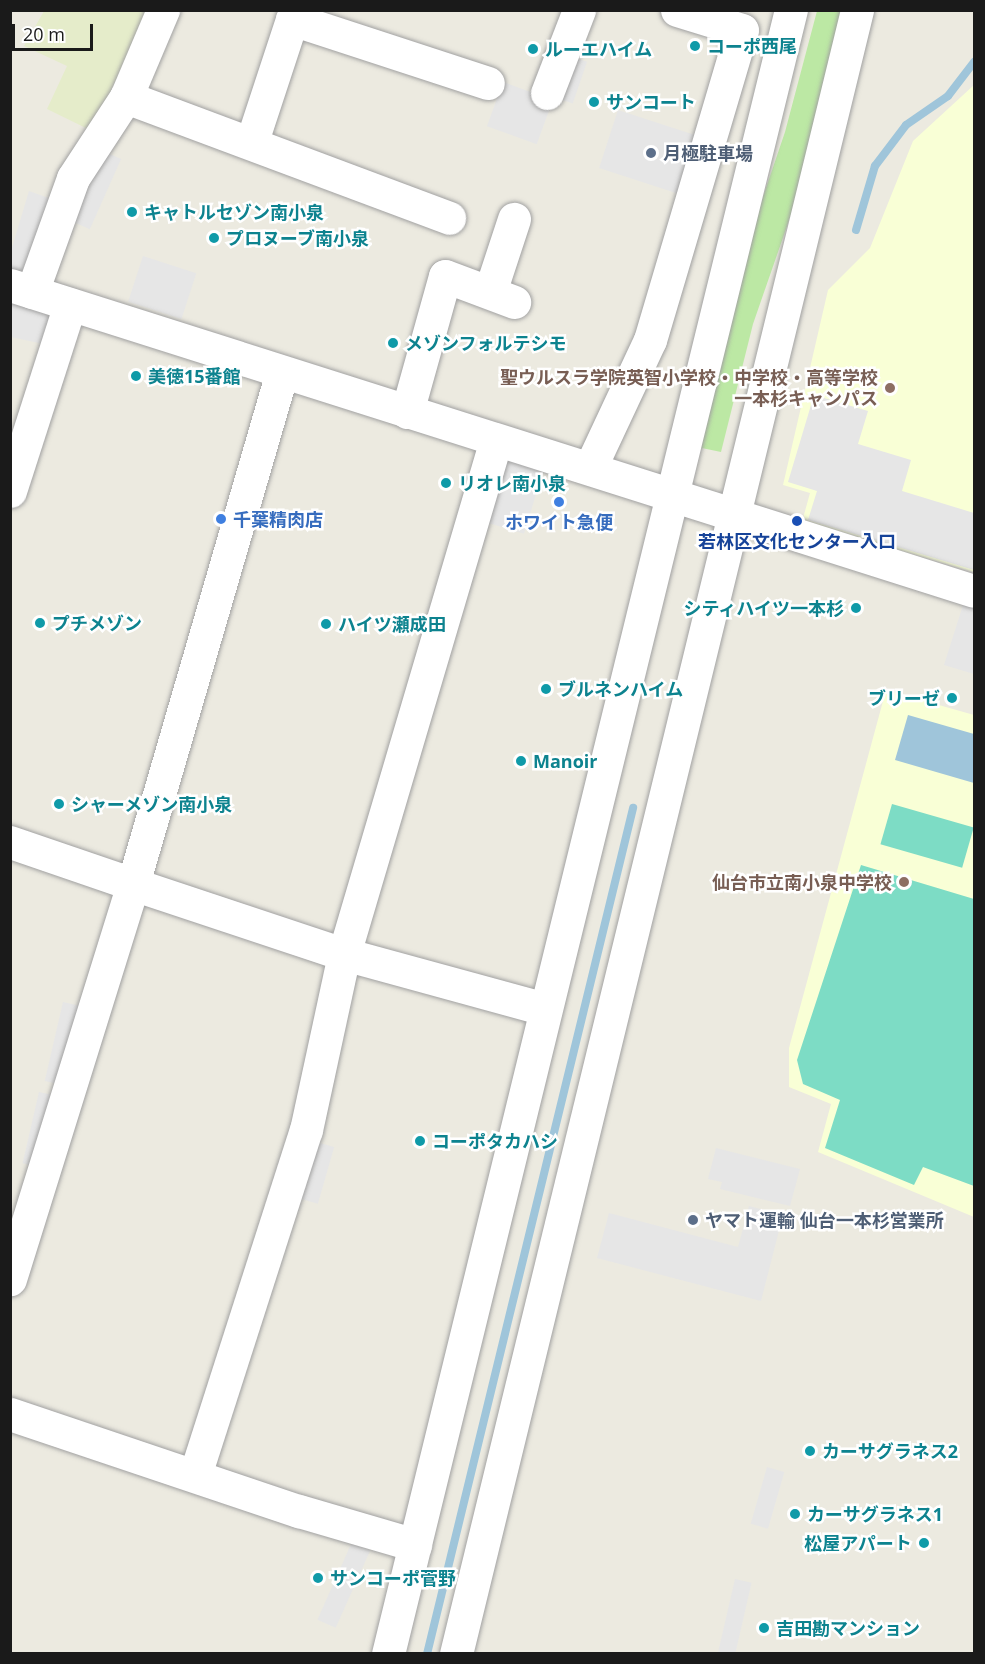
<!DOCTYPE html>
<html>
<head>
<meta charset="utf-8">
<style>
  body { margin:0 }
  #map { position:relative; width:985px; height:1664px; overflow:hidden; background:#eceae0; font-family:"Open Sans","Noto Sans JP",sans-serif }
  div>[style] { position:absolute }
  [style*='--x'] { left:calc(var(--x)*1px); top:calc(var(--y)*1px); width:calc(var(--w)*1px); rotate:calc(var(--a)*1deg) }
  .education>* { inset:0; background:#f9ffd6 }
  .farmland>* { inset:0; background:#e5ecca }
  .grass>* { inset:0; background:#bce8a4 }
  .pitch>* { inset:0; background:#7ddcc5; transform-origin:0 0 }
  .parking>* { inset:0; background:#e6e6e6; transform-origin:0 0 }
  .water>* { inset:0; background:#9fc5da }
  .stream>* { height:8px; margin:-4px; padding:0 4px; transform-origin:4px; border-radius:4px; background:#9fc5da }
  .roads { filter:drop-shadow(0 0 2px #a1a1a1) drop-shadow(0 0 2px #a1a1a1) }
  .minor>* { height:33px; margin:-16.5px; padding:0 16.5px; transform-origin:16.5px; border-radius:16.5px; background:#fff }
  .dots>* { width:16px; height:16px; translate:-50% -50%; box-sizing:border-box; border:3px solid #fff; border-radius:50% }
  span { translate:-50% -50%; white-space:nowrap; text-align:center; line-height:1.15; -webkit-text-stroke:5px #fff; paint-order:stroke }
  .culture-label { font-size:18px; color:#0d838f; font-weight:700 }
  .left { translate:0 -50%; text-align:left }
  .right { translate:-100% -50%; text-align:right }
  .service-label { font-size:18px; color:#4e5e75; font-weight:700 }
  .education-label { font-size:18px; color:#785e54; font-weight:700 }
  .shop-label { font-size:18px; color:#366cbe; font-weight:700 }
  .transit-label { font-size:18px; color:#164399; font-weight:700 }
  .frame { position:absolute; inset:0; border:12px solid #1a1a1a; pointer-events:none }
  .scale { position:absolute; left:12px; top:24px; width:81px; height:27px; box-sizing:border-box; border:3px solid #1a1a1a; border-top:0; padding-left:8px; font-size:18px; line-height:21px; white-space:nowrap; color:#1a1a1a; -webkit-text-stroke:4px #fff; paint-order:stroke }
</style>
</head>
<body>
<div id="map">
  <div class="education">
    <div style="clip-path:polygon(974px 85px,974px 572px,802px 522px,810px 493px,783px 485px,828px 290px,870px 248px,913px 141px)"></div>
    <div style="clip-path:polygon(886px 690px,974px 715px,974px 1217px,818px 1152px,831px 1104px,789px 1087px,789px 1048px)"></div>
  </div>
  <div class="farmland">
    <div style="clip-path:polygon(44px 11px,148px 11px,92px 131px,47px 109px,67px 66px,24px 46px)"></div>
  </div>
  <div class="grass">
    <div style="clip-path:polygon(817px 11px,843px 11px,794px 206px,753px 324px,721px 452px,697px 447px,746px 247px,785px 132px)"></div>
  </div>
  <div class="pitch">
    <div style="left:892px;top:804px;width:85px;height:42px;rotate:16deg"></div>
    <div style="clip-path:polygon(861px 865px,974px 899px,974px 1186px,923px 1167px,914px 1185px,825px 1148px,840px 1100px,803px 1084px,797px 1060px)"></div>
  </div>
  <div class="parking">
    <div style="left:570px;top:56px;width:18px;height:44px;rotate:19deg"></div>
    <div style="left:503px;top:82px;width:53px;height:47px;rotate:20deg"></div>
    <div style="left:618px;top:110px;width:88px;height:61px;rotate:18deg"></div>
    <div style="left:101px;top:150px;width:22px;height:77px;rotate:24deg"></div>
    <div style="clip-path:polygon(29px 191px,57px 201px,32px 276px,11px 269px,11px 251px)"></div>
    <div style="left:143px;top:256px;width:56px;height:48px;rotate:18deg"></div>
    <div style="clip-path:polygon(11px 300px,58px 316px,48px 345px,11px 337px)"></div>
    <div style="clip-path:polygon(814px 395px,868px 411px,858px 444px,911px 460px,902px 491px,974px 513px,974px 570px,808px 520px,817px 491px,788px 482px)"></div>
    <div style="left:502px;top:455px;width:44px;height:69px;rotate:17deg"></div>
    <div style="clip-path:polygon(964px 602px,974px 606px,974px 674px,944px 665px)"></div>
    <div style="left:63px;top:1002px;width:22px;height:81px;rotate:13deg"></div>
    <div style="left:39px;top:1092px;width:17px;height:73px;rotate:13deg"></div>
    <div style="left:313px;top:1141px;width:22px;height:59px;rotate:16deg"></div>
    <div style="clip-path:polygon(716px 1148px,800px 1169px,790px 1206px,720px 1189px,722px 1182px,708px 1179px)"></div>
    <div style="clip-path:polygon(749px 1206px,783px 1215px,761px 1301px,597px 1258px,609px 1213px,738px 1247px)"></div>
    <div style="left:767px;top:1467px;width:18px;height:59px;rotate:16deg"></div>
    <div style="left:352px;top:1542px;width:20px;height:85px;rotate:24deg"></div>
    <div style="left:735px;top:1579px;width:17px;height:76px;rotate:13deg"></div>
  </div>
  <div class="water">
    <div style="clip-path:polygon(908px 715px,974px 734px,974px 783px,895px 760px)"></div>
  </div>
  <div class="stream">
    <div style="--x:856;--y:230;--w:67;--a:-73.5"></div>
    <div style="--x:875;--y:166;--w:51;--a:-52.9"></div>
    <div style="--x:906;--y:125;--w:51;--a:-34.6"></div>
    <div style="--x:948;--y:96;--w:43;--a:-52.6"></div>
    <div style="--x:427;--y:1654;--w:871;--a:-76.31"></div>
  </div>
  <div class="roads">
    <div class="minor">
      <div style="--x:547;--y:93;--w:89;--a:-68.9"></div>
      <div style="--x:126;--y:97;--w:345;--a:20.5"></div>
      <div style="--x:252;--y:141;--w:128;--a:-71.8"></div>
      <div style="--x:292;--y:19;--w:206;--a:18.1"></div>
      <div style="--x:10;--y:285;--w:1011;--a:17.61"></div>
      <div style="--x:32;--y:292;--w:121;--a:-70.2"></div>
      <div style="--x:73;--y:178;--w:97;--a:-56.8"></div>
      <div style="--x:126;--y:97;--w:95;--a:-67"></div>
      <div style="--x:490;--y:292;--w:77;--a:-71.8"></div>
      <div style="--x:282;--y:372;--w:533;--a:106.23"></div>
      <div style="--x:133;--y:884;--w:222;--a:18.4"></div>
      <div style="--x:344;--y:954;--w:208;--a:15.3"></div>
      <div style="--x:407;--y:412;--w:141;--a:-74.4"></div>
      <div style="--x:445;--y:276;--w:74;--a:20.6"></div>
      <div style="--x:590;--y:468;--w:141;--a:-64.9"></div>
      <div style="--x:650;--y:340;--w:323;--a:-73.5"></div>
      <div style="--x:742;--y:30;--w:68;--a:-162.9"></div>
      <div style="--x:10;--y:491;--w:196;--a:-72.2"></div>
      <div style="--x:10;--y:842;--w:130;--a:18.9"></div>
      <div style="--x:133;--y:884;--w:414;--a:107.3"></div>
      <div style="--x:10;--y:1414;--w:305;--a:18.6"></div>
      <div style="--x:299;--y:1511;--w:121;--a:16.3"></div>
      <div style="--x:195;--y:1475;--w:362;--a:-72.2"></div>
      <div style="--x:306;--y:1130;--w:180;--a:-77.8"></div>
      <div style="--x:344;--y:954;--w:536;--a:-73.53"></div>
      <div style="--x:388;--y:1654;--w:1693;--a:-76.23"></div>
      <div style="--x:456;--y:1654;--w:1692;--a:-76.29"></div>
    </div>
  </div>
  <div class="dots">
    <div style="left:695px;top:46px;background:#0f9aa8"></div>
    <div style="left:533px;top:49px;background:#0f9aa8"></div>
    <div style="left:594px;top:102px;background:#0f9aa8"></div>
    <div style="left:651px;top:153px;background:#5c6f8a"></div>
    <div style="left:132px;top:212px;background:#0f9aa8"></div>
    <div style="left:214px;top:238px;background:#0f9aa8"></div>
    <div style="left:393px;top:343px;background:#0f9aa8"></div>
    <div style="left:136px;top:376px;background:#0f9aa8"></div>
    <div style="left:890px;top:388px;background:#8d6e63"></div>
    <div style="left:446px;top:483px;background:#0f9aa8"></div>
    <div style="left:559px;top:502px;background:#3f7fe0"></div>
    <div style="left:221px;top:519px;background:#3f7fe0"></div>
    <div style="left:797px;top:521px;background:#1a4fb4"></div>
    <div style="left:856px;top:608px;background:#0f9aa8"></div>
    <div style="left:40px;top:623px;background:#0f9aa8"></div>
    <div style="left:326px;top:624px;background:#0f9aa8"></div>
    <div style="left:546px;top:689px;background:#0f9aa8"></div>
    <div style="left:952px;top:698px;background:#0f9aa8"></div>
    <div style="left:521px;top:761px;background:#0f9aa8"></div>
    <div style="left:59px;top:804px;background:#0f9aa8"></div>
    <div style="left:904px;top:882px;background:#8d6e63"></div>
    <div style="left:420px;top:1141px;background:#0f9aa8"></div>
    <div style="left:693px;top:1220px;background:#5c6f8a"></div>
    <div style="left:810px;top:1451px;background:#0f9aa8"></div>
    <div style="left:795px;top:1514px;background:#0f9aa8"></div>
    <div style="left:924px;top:1543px;background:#0f9aa8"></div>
    <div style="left:318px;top:1578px;background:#0f9aa8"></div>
    <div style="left:764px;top:1628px;background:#0f9aa8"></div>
  </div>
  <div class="culture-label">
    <span class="left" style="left:707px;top:46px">コーポ西尾</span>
    <span class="left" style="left:545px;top:49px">ルーエハイム</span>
    <span class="left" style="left:606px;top:102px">サンコート</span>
    <span class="left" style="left:144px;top:212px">キャトルセゾン南小泉</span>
    <span class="left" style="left:226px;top:238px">プロヌーブ南小泉</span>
    <span class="left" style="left:405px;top:343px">メゾンフォルテシモ</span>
    <span class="left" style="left:148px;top:376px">美徳15番館</span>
    <span class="left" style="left:458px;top:483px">リオレ南小泉</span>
    <span class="right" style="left:844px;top:608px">シティハイツ一本杉</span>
    <span class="left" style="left:52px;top:623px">プチメゾン</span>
    <span class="left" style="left:338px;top:624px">ハイツ瀬成田</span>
    <span class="left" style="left:558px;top:689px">ブルネンハイム</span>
    <span class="right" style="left:940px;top:698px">ブリーゼ</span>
    <span class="left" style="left:533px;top:761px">Manoir</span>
    <span class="left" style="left:71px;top:804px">シャーメゾン南小泉</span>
    <span class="left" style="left:432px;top:1141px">コーポタカハシ</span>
    <span class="left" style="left:822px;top:1451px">カーサグラネス2</span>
    <span class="left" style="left:807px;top:1514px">カーサグラネス1</span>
    <span class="right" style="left:912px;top:1543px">松屋アパート</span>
    <span class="left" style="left:330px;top:1578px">サンコーポ菅野</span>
    <span class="left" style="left:776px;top:1628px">吉田勘マンション</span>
  </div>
  <div class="service-label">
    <span class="left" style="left:663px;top:153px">月極駐車場</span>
    <span class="left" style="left:705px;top:1220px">ヤマト運輸 仙台一本杉営業所</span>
  </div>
  <div class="education-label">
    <span class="right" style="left:878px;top:388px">聖ウルスラ学院英智小学校・中学校・高等学校<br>一本杉キャンパス</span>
    <span class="right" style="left:892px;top:882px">仙台市立南小泉中学校</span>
  </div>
  <div class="shop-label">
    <span class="left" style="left:233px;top:519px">千葉精肉店</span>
    <span style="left:559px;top:522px">ホワイト急便</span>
  </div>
  <div class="transit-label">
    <span style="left:797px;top:541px">若林区文化センター入口</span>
  </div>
  <div class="frame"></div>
  <div class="scale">20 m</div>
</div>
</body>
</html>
